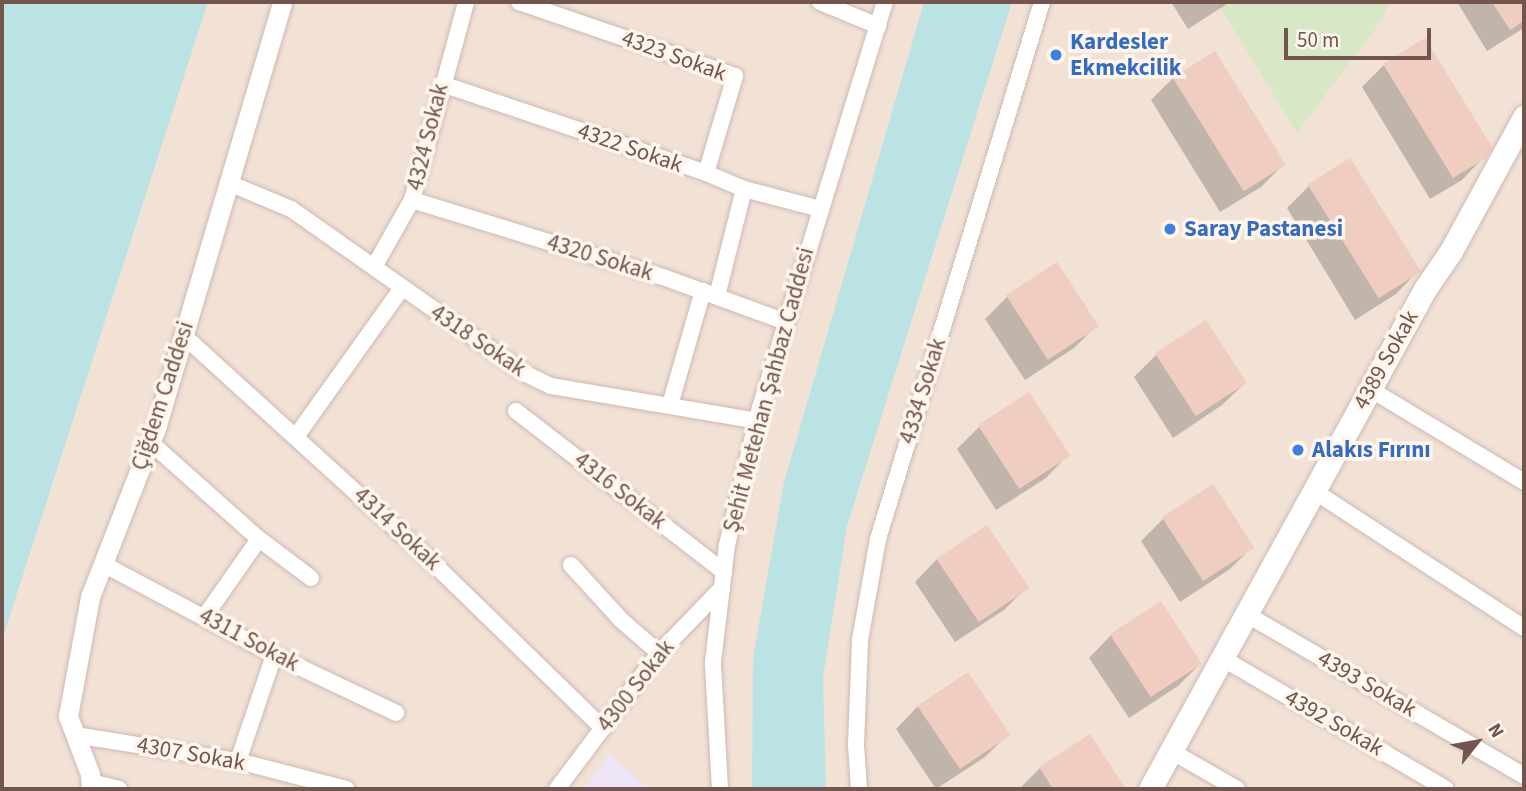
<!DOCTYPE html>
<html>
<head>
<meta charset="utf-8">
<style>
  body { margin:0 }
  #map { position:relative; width:1526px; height:791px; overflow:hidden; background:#fbf1e7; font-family:"Source Sans 3",sans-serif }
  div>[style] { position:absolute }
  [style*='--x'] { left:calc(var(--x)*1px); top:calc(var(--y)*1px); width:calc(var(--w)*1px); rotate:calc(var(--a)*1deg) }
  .residential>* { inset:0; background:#f2e2d6; transform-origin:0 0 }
  .education>* { inset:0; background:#eee4f7 }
  .green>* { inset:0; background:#d8e8c6 }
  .water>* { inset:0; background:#bce3e4 }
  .shadow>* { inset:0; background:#0003 }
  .building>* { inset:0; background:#efcdc0; transform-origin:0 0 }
  .roads { filter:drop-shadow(0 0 2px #ceb9b1) drop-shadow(0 0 2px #ceb9b1) }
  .minor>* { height:16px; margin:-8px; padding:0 8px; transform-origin:8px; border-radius:8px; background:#fff }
  .tertiary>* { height:19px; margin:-9.5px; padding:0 9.5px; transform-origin:9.5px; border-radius:9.5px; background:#fff }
  .secondary>* { height:23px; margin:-11.5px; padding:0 11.5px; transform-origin:11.5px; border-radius:11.5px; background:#fff }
  .dots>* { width:19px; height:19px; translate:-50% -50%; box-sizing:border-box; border:4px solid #fef5ed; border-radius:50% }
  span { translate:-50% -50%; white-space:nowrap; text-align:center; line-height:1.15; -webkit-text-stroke:7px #fef5ed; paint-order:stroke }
  .shop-label { font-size:23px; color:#366cbe; font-weight:700 }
  .left { translate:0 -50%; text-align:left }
  .street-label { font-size:23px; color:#73554d }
  .frame { position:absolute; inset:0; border:4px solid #73554d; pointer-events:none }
  .north { position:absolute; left:1442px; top:707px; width:70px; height:70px; -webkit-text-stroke:5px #fef5ed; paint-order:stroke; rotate:59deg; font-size:19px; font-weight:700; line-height:28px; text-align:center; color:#73554d }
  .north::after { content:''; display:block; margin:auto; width:24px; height:32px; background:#73554d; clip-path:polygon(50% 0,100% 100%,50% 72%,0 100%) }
  .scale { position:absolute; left:1284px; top:28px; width:147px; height:32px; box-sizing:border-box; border:4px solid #73554d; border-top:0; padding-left:9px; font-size:21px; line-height:24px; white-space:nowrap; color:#73554d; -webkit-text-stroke:5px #fef5ed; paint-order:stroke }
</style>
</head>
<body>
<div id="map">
  <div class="residential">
    <div style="left:2px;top:2px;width:1522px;height:787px"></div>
  </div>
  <div class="education">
    <div style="clip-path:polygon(609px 754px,649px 789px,584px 789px)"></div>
  </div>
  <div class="green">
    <div style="clip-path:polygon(1217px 2px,1390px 2px,1379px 24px,1297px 133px)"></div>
  </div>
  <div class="water">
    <div style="clip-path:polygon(2px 2px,208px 2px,2px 640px)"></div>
    <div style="clip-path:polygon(924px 2px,1012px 2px,847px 526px,823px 678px,826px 789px,752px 789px,753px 658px,784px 482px)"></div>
  </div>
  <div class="shadow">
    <div style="clip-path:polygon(1171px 2px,1230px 2px,1188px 29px)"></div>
    <div style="clip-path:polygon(1457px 2px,1524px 2px,1524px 28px,1487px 51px)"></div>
    <div style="clip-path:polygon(1424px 40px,1484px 157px,1462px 180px,1430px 199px,1362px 87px,1384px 65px)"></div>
    <div style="clip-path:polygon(1173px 78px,1283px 165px,1261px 187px,1220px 212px,1151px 100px)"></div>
    <div style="clip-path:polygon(1309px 186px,1418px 271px,1396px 294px,1355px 320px,1287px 208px)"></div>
    <div style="clip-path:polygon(1007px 297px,1096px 326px,1074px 348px,1025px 380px,985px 319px)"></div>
    <div style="clip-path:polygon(1205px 322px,1245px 383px,1222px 405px,1173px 438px,1134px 377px,1156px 355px)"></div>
    <div style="clip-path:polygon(979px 427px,1068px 455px,1046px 478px,996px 510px,957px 449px)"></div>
    <div style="clip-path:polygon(1212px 486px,1252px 547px,1230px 569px,1180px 602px,1141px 541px,1163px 519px)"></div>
    <div style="clip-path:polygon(937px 559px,1026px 588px,1004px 610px,955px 642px,915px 582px)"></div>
    <div style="clip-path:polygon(1161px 603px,1200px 664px,1178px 686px,1129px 718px,1089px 658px,1111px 635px)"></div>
    <div style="clip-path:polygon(918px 706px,1007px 735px,985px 757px,936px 789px,896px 729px)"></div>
    <div style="clip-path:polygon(1090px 736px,1124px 789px,1019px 789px,1040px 768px)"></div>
  </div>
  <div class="building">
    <div style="clip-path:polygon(1492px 2px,1524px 2px,1524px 21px,1510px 30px)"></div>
    <div style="clip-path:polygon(1425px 38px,1492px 147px,1486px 158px,1453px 178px,1383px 64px)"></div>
    <div style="left:1215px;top:51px;width:134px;height:50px;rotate:58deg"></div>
    <div style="left:1350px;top:158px;width:134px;height:50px;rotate:58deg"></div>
    <div style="left:1057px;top:262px;width:77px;height:61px;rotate:57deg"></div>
    <div style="left:1206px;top:320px;width:75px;height:61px;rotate:57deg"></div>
    <div style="left:1029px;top:392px;width:76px;height:61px;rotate:57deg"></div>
    <div style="left:1213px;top:484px;width:76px;height:61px;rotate:57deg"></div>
    <div style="left:987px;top:525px;width:76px;height:61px;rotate:56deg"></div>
    <div style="left:1161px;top:601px;width:75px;height:61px;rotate:57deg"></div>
    <div style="left:968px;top:672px;width:76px;height:61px;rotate:56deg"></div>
    <div style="clip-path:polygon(1090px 734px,1126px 789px,1053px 789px,1039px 767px)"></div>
  </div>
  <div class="roads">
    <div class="minor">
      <div style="--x:519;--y:2;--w:228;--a:18.9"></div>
      <div style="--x:735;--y:76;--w:101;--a:106.6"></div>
      <div style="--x:820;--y:2;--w:63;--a:22.5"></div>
      <div style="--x:442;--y:84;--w:279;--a:18.6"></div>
      <div style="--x:706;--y:173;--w:41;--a:22.8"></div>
      <div style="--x:744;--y:189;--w:79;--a:14.7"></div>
      <div style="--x:231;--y:184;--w:65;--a:22.6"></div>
      <div style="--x:291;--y:209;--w:285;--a:35.1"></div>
      <div style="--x:524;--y:373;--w:30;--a:26"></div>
      <div style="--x:551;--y:386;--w:209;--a:9.6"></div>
      <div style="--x:412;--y:200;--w:263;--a:17.1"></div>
      <div style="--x:663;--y:277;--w:131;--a:20.1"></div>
      <div style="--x:375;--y:265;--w:75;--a:-60.4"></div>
      <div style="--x:412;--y:200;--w:205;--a:-74.7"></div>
      <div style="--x:717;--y:296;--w:110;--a:-75.8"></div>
      <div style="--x:184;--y:336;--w:334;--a:42.3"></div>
      <div style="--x:431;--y:561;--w:240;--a:44.2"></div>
      <div style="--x:1370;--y:389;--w:180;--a:31.1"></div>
      <div style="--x:670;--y:405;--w:119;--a:-73.9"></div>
      <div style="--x:516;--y:411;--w:263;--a:37.7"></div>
      <div style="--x:297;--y:435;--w:179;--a:-54.5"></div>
      <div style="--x:150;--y:442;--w:146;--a:41.7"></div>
      <div style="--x:259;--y:539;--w:65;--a:36.9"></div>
      <div style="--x:1314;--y:491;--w:251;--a:33.1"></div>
      <div style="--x:103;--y:564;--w:194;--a:28"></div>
      <div style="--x:274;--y:655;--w:135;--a:25.4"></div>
      <div style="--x:571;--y:565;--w:74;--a:47.7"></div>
      <div style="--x:621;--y:620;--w:50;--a:41"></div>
      <div style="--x:1246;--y:614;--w:322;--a:30.2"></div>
      <div style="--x:205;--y:616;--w:94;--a:-55"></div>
      <div style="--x:1222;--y:658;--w:259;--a:30.3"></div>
      <div style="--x:75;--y:735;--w:165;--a:9.1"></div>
      <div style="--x:238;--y:761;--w:112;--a:14.5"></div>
      <div style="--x:1171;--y:751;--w:76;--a:29.9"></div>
      <div style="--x:238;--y:761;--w:112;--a:-71.2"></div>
      <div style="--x:91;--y:782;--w:29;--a:14"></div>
      <div style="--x:557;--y:789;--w:170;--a:-53.1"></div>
      <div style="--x:659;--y:653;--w:91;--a:-45.9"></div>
      <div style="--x:720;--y:789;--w:127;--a:-93.2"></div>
      <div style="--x:713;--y:662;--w:118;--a:-83.2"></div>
      <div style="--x:727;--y:545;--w:141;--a:-76.5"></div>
      <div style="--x:760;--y:408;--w:425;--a:-72.9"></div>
      <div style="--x:859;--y:789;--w:44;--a:-93.9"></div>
      <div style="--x:856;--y:745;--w:105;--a:-87.8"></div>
      <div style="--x:860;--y:640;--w:103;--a:-79.9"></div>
      <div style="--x:878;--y:539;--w:561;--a:-73.02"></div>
    </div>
    <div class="tertiary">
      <div style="--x:91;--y:789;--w:15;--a:-94"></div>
      <div style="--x:90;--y:774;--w:62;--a:-110.8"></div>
      <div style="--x:68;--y:716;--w:121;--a:-79.5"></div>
      <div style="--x:90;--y:597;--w:185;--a:-68.7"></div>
      <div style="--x:157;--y:425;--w:441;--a:-73.5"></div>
    </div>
    <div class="secondary">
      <div style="--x:1150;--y:789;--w:571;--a:-61.19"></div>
      <div style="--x:1425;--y:289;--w:46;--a:-55.6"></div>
      <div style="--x:1451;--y:251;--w:153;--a:-61.4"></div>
    </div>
  </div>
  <div class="dots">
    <div style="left:1056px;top:55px;background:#3f7fe0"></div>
    <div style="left:1170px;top:229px;background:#3f7fe0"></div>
    <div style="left:1298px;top:450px;background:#3f7fe0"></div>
  </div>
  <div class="shop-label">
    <span class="left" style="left:1070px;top:55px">Kardesler<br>Ekmekcilik</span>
    <span class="left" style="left:1184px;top:229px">Saray Pastanesi</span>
    <span class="left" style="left:1312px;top:450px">Alakıs Fırını</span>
  </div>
  <div class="street-label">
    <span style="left:674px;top:56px;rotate:20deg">4323 Sokak</span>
    <span style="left:428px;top:137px;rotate:-76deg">4324 Sokak</span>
    <span style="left:630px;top:148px;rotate:19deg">4322 Sokak</span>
    <span style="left:600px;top:258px;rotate:17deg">4320 Sokak</span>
    <span style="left:478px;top:341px;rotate:34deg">4318 Sokak</span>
    <span style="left:1386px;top:360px;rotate:-61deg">4389 Sokak</span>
    <span style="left:769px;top:390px;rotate:-75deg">Şehit Metehan Şahbaz Caddesi</span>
    <span style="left:923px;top:391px;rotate:-73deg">4334 Sokak</span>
    <span style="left:163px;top:396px;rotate:-72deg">Çiğdem Caddesi</span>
    <span style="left:620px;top:491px;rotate:38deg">4316 Sokak</span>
    <span style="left:397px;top:529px;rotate:43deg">4314 Sokak</span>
    <span style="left:249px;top:640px;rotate:28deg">4311 Sokak</span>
    <span style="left:1367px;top:684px;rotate:30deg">4393 Sokak</span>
    <span style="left:636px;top:686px;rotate:-52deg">4300 Sokak</span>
    <span style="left:1334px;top:723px;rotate:30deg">4392 Sokak</span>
    <span style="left:191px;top:754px;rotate:10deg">4307 Sokak</span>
  </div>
  <div class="frame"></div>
  <div class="north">N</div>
  <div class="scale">50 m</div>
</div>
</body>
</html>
